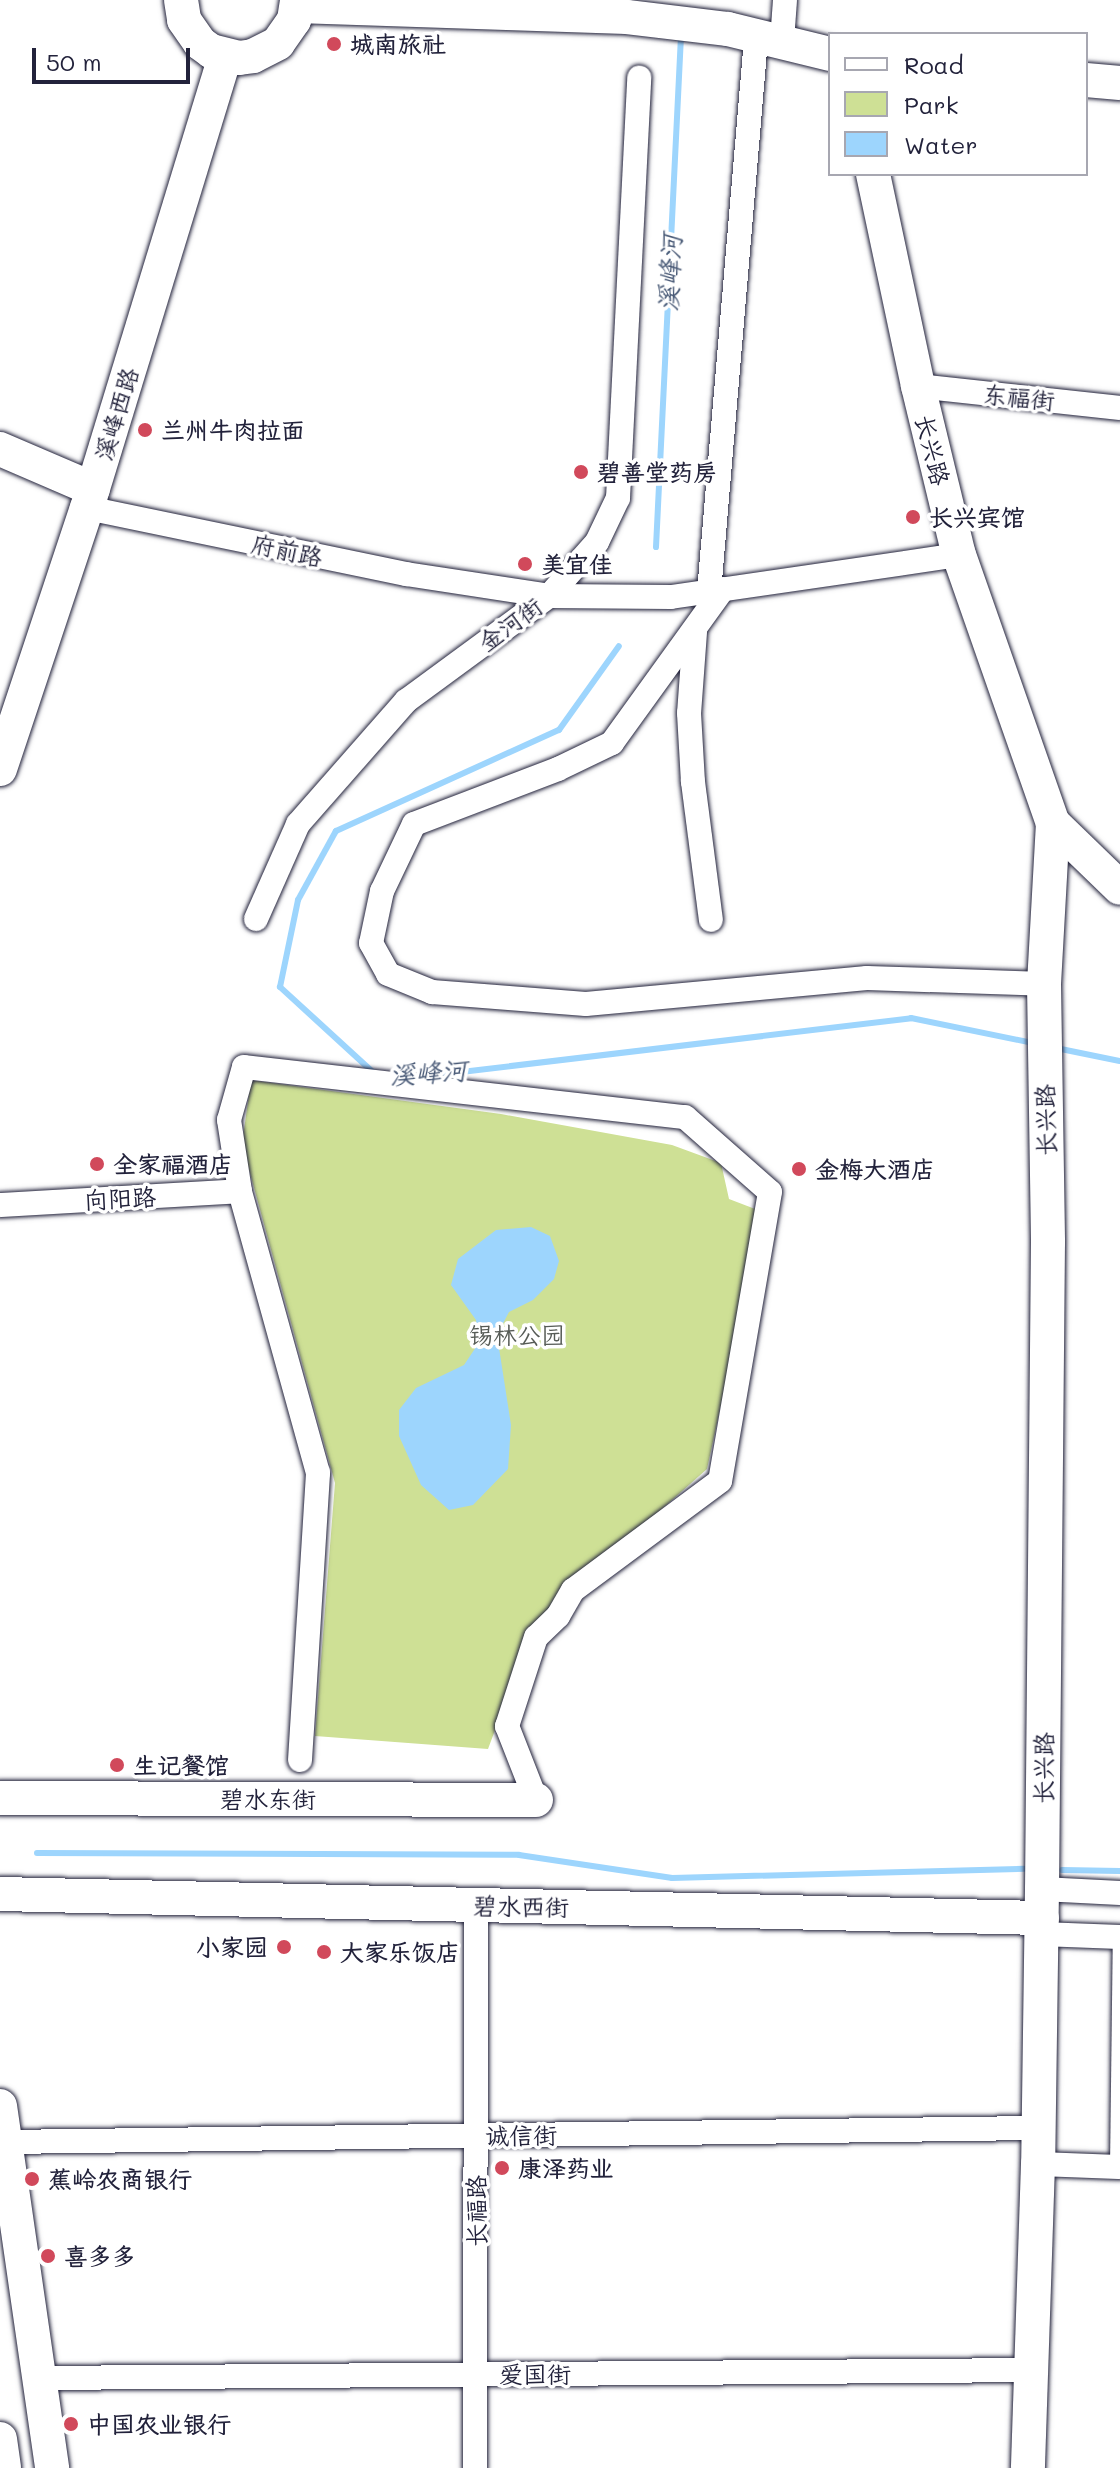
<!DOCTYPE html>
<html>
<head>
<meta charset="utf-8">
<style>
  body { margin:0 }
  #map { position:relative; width:1120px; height:2468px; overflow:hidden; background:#fff; font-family:Mali,"LXGW WenKai TC",sans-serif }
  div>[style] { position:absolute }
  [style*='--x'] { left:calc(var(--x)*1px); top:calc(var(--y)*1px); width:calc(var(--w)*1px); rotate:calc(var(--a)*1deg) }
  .green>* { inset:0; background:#cee095 }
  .water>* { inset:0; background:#9dd5fd }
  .stream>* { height:6px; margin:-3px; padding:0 3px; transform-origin:3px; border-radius:3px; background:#9dd5fd }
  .roads { filter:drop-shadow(0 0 2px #22223b) drop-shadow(0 0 2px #22223b) }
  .lane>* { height:12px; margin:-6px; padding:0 6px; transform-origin:6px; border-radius:6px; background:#fff }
  .street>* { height:24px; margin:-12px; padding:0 12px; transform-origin:12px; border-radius:12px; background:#fff }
  .secondary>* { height:34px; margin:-17px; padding:0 17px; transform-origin:17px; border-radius:17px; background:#fff }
  .dots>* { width:22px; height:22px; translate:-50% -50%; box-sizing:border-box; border:4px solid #fff; border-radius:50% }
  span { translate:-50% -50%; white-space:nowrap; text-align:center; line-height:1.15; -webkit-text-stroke:7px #fff; paint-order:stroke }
  .poi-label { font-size:24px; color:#22223b; font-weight:700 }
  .left { translate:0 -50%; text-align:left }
  .right { translate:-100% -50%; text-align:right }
  .street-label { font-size:24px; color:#22223b }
  .park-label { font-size:24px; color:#565b56 }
  .water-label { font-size:26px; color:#475875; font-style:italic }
  .legend { position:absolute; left:828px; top:32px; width:260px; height:144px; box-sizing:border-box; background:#fff; border:2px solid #a7a7b1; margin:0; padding:10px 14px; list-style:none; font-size:24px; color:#22223b }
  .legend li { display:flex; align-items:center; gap:16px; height:40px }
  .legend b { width:40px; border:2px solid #a7a7b1 }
  .scale { position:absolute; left:32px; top:48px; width:158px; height:36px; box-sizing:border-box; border:4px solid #22223b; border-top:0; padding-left:10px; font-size:24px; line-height:28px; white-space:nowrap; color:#22223b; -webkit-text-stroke:6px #fff; paint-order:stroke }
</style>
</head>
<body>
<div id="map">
  <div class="green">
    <div style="clip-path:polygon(251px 1080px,501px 1114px,672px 1145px,721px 1163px,729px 1199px,763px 1212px,707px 1469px,637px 1531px,526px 1647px,488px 1749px,315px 1736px,335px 1483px,242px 1144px)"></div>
  </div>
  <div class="water">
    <div style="clip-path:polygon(531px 1227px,550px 1236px,559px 1261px,554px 1279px,533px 1300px,509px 1312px,497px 1335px,511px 1425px,508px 1469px,473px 1505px,449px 1510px,421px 1485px,399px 1436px,399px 1410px,416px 1388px,464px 1365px,478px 1344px,476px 1320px,451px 1285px,458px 1259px,496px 1230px)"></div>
  </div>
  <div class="stream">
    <div style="--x:656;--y:547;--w:512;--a:-87.2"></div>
    <div style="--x:1056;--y:1048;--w:65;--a:11.5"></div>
    <div style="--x:375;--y:1074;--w:129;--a:-137.5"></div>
    <div style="--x:280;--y:987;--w:89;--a:-78.3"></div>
    <div style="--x:298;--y:900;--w:79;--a:-61.2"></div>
    <div style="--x:336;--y:831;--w:245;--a:-24.4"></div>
    <div style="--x:559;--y:730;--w:103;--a:-54.5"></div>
    <div style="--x:419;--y:1077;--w:496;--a:-6.8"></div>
    <div style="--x:911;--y:1018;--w:125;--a:11.6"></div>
    <div style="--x:37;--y:1853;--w:482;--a:0.2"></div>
    <div style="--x:519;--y:1855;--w:155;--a:8.5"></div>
    <div style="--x:672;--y:1878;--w:352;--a:-1.5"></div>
    <div style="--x:1062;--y:1870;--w:58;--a:1"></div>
  </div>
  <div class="roads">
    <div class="lane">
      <div style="--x:1116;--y:2167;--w:230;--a:-89.3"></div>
    </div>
    <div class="street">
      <div style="--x:782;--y:41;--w:41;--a:-85.8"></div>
      <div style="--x:918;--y:386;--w:203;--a:6.2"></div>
      <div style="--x:87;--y:508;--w:326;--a:11.7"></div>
      <div style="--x:406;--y:574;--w:145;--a:8.7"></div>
      <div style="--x:549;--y:596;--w:122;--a:0.5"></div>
      <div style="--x:671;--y:597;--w:291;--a:-8.3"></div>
      <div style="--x:723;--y:589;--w:190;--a:125.8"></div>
      <div style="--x:612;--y:743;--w:60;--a:154.3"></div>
      <div style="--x:558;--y:769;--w:154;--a:159.1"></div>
      <div style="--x:414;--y:824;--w:74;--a:115.5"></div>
      <div style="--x:382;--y:891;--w:53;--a:101.9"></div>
      <div style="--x:371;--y:943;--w:35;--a:61"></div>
      <div style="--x:388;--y:974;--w:48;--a:22.2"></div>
      <div style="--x:432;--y:992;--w:154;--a:4.5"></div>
      <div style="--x:586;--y:1004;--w:282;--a:-5.3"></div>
      <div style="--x:867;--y:978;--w:177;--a:1.9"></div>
      <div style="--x:709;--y:592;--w:555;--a:-85.14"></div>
      <div style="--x:695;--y:632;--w:81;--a:94.2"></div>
      <div style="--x:689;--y:713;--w:69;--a:86.7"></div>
      <div style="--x:693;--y:782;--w:139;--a:82.6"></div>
      <div style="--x:256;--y:919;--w:104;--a:-66.1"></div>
      <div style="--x:298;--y:824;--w:164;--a:-48.7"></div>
      <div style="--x:406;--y:701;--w:177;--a:-36.3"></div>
      <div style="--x:549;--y:596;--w:72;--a:-48.4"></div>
      <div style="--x:597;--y:542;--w:49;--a:-64.5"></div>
      <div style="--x:618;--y:498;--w:421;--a:-87.1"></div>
      <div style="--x:0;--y:1205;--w:240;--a:-3.3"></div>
      <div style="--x:300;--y:1760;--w:288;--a:-86.4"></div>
      <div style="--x:318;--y:1473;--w:293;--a:-105.5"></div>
      <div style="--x:240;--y:1191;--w:72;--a:-98.8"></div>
      <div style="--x:229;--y:1120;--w:55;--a:-74.2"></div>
      <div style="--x:244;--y:1067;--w:444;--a:6.5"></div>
      <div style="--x:685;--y:1117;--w:113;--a:41.4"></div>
      <div style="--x:770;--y:1192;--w:293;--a:99.8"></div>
      <div style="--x:720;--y:1481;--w:183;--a:143.4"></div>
      <div style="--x:573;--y:1590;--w:30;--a:120"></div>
      <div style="--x:558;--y:1616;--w:30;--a:136"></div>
      <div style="--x:536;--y:1637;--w:94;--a:108"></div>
      <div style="--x:507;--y:1726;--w:79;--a:68.6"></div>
      <div style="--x:1042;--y:1889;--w:78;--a:2.9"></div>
      <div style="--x:1041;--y:1934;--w:79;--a:2.2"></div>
      <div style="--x:5;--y:2142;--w:1031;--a:-0.78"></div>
      <div style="--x:1038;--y:2164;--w:82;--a:2.1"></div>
      <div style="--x:39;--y:2378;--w:991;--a:-0.46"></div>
      <div style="--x:475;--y:2468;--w:563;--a:-89.9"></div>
    </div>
    <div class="secondary">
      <div style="--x:181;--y:0;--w:20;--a:81"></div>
      <div style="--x:184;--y:20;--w:28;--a:55"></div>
      <div style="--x:200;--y:43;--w:14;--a:36"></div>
      <div style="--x:211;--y:51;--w:29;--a:14"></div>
      <div style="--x:239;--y:58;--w:14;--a:-8"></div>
      <div style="--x:253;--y:56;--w:28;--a:-27"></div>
      <div style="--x:278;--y:43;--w:28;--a:-55"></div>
      <div style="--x:294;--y:20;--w:20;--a:-81"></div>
      <div style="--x:297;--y:6;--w:330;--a:1.9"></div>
      <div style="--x:627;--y:17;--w:102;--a:6.8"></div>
      <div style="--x:728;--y:29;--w:105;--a:13.8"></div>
      <div style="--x:1086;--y:80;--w:34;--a:5"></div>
      <div style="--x:873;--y:174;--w:217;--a:78"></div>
      <div style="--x:918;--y:386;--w:174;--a:76.4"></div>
      <div style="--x:959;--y:555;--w:284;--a:70.7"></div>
      <div style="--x:1053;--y:823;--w:161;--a:93.2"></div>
      <div style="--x:1044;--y:984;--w:258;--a:89.1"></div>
      <div style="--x:1048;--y:1242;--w:647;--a:90.53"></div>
      <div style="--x:1042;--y:1889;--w:275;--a:90.8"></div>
      <div style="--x:1038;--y:2164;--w:304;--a:91.9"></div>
      <div style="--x:0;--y:449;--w:101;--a:23.3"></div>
      <div style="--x:0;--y:769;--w:275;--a:-71.6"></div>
      <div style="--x:87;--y:508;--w:473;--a:-73"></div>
      <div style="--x:1053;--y:823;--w:93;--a:44.1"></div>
      <div style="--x:0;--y:1798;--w:536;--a:0.21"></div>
      <div style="--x:0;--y:1894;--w:1042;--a:1.32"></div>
      <div style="--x:0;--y:2106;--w:366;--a:81.8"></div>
      <div style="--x:0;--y:2439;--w:29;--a:82"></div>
    </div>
  </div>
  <div class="dots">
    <div style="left:334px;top:44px;background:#d1495b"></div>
    <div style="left:145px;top:430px;background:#d1495b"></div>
    <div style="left:581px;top:472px;background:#d1495b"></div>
    <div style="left:913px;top:517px;background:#d1495b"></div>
    <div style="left:525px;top:564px;background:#d1495b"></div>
    <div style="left:97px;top:1164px;background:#d1495b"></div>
    <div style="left:799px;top:1169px;background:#d1495b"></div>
    <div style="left:117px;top:1765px;background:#d1495b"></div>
    <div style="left:284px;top:1947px;background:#d1495b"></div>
    <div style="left:324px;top:1952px;background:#d1495b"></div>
    <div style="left:502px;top:2168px;background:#d1495b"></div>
    <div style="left:32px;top:2179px;background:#d1495b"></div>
    <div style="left:48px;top:2256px;background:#d1495b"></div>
    <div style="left:71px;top:2424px;background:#d1495b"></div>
  </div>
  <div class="poi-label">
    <span class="left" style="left:350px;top:44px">城南旅社</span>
    <span class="left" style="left:161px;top:430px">兰州牛肉拉面</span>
    <span class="left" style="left:597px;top:472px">碧善堂药房</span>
    <span class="left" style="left:929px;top:517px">长兴宾馆</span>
    <span class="left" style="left:541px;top:564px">美宜佳</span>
    <span class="left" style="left:113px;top:1164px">全家福酒店</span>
    <span class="left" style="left:815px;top:1169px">金梅大酒店</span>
    <span class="left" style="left:133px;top:1765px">生记餐馆</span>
    <span class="right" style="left:268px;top:1947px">小家园</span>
    <span class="left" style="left:340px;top:1952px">大家乐饭店</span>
    <span class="left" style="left:518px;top:2168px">康泽药业</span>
    <span class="left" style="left:48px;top:2179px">蕉岭农商银行</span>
    <span class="left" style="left:64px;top:2256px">喜多多</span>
    <span class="left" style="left:87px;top:2424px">中国农业银行</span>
  </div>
  <div class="street-label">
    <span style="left:1019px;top:397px;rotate:6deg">东福街</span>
    <span style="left:116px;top:414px;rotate:-73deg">溪峰西路</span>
    <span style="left:933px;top:450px;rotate:76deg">长兴路</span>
    <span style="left:287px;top:550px;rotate:12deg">府前路</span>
    <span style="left:510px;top:624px;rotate:-36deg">金河街</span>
    <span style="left:1045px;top:1120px;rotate:-91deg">长兴路</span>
    <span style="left:120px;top:1198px;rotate:-3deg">向阳路</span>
    <span style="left:1043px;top:1768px;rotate:-89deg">长兴路</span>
    <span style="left:268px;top:1799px">碧水东街</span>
    <span style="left:521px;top:1906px;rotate:1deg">碧水西街</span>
    <span style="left:521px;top:2135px;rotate:-1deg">诚信街</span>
    <span style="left:476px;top:2211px;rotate:-90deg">长福路</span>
    <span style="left:535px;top:2374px">爱国街</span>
  </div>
  <div class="park-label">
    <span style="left:517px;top:1335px">锡林公园</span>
  </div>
  <div class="water-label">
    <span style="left:670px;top:273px;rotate:-87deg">溪峰河</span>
    <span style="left:428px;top:1073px;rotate:-4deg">溪峰河</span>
  </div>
  <ul class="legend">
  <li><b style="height:10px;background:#fff"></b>Road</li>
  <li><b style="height:22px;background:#cee095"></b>Park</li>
  <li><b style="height:22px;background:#9dd5fd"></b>Water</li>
  </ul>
  <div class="scale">50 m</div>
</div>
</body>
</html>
